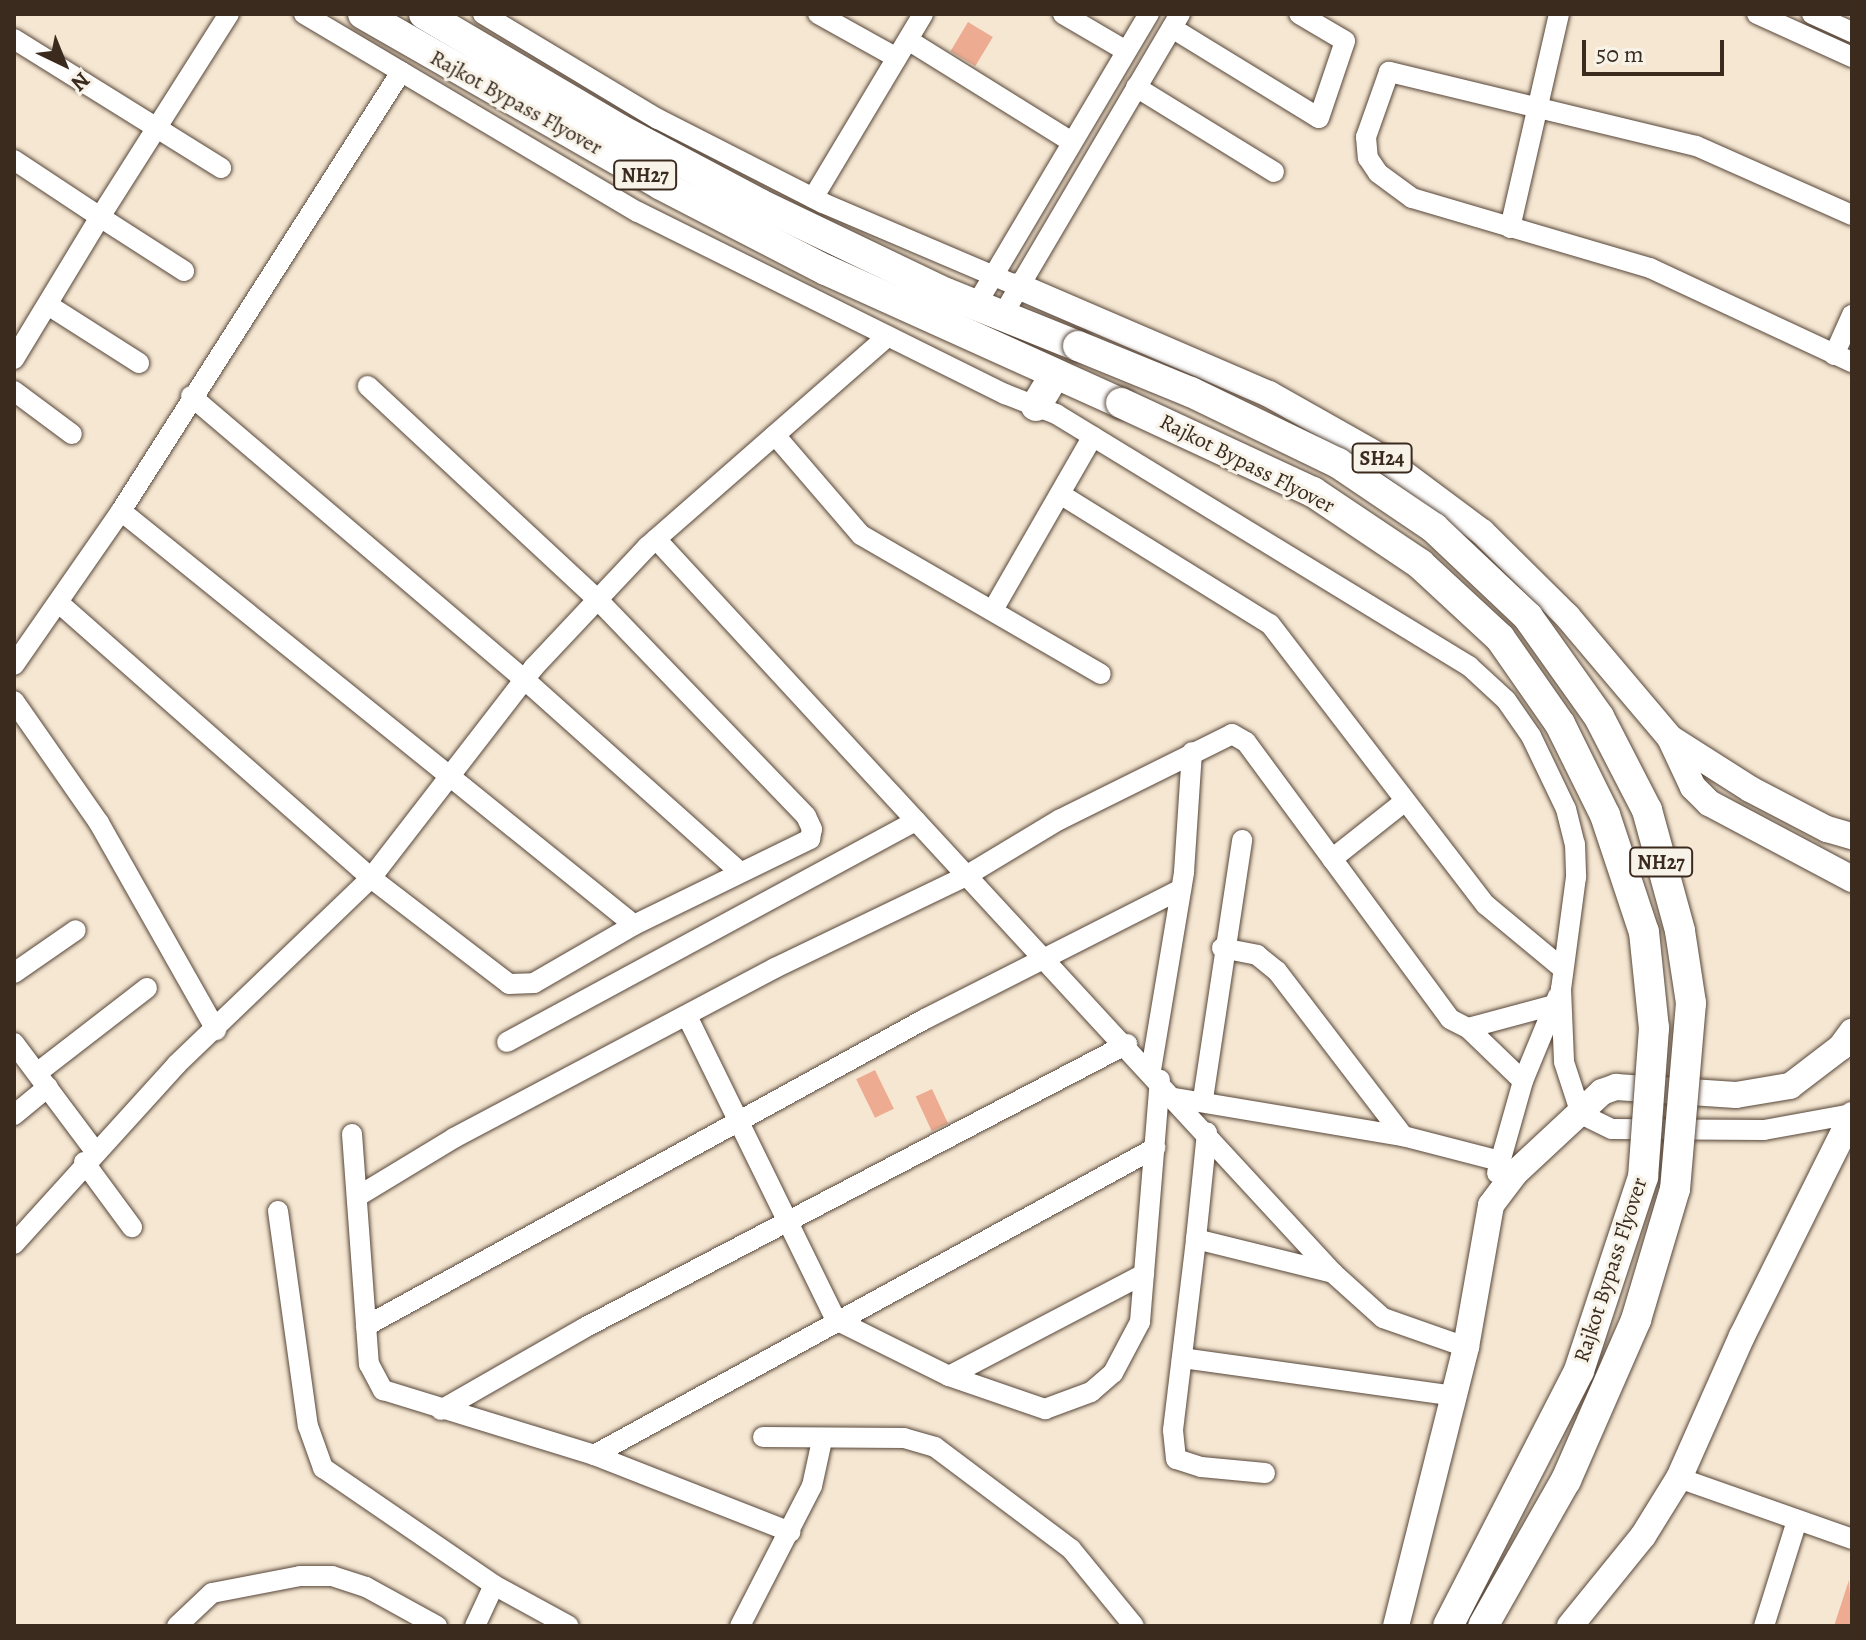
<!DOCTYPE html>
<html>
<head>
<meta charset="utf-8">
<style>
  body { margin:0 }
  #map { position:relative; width:1866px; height:1640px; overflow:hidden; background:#f5e7d2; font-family:Alegreya,serif }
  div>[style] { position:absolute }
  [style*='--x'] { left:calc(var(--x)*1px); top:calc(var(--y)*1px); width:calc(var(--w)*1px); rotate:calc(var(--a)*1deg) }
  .building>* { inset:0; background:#edac92; transform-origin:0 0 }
  .roads { filter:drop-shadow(0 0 2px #574639) drop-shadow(0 0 2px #574639) }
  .minor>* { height:20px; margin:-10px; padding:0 10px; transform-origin:10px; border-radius:10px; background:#fff }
  .major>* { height:26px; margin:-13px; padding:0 13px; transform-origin:13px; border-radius:13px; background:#fff }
  .highway>* { height:30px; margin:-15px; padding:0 15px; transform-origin:15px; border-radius:15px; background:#fff }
  .bridges { filter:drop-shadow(0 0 2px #574639) drop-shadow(0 0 2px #574639) }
  .highway-bridge>* { height:30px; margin:-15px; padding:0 15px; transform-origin:15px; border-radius:15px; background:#fff }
  span { translate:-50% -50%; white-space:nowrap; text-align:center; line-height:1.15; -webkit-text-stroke:6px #f7f3e8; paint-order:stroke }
  .shield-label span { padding:2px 6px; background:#f7f3e8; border:2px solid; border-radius:6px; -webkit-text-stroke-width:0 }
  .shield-label { font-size:20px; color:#3b2a1e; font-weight:700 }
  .street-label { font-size:22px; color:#3b2a1e }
  .frame { position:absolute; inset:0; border:16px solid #3b2a1e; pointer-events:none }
  .north { position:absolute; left:24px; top:24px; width:80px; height:80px; -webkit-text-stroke:6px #f7f3e8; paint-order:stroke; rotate:137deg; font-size:22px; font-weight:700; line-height:32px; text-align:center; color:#3b2a1e }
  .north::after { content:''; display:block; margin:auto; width:28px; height:36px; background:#3b2a1e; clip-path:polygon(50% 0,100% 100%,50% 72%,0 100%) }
  .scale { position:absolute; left:1582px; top:40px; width:142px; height:36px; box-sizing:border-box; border:4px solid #3b2a1e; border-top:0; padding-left:10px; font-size:24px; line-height:28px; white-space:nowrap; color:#3b2a1e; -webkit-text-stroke:6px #f7f3e8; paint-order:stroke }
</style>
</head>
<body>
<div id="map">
  <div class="building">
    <div style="left:968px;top:22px;width:29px;height:34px;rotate:31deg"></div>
    <div style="left:875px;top:1070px;width:43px;height:21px;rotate:64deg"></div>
    <div style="left:932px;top:1089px;width:38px;height:18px;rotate:65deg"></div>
    <div style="clip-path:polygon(1849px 1580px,1852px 1626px,1834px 1626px)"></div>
  </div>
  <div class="roads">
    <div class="minor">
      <div style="--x:304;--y:14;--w:388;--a:30.7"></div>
      <div style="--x:638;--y:212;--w:410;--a:26.4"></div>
      <div style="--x:1005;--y:394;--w:55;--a:21.4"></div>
      <div style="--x:1056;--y:414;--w:484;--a:31.4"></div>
      <div style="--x:1469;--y:666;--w:50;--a:42.6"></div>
      <div style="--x:1506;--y:700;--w:44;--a:55.2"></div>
      <div style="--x:1531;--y:736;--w:81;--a:64.4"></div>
      <div style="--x:1566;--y:809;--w:36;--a:76"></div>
      <div style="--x:1575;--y:844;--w:33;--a:88"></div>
      <div style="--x:1576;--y:877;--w:113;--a:97.6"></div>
      <div style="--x:1561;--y:989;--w:73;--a:87.6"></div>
      <div style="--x:1564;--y:1062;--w:55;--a:71.9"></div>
      <div style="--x:1581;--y:1114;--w:34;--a:26"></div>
      <div style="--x:1612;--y:1129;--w:152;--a:0.4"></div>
      <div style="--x:1764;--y:1130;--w:89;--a:-10.3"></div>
      <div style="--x:483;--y:14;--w:204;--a:31"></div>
      <div style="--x:658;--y:119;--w:185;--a:27"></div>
      <div style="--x:823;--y:203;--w:212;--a:23.1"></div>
      <div style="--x:818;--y:14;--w:90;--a:29.1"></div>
      <div style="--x:1063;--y:14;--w:73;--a:30.4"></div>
      <div style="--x:1757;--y:14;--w:104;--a:24.4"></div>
      <div style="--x:1812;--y:14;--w:44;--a:24.2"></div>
      <div style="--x:1172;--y:28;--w:172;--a:31.5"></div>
      <div style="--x:1319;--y:118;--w:81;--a:-71.3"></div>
      <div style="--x:1345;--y:41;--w:53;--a:-149.6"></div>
      <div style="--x:14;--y:39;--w:244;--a:31.9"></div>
      <div style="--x:908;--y:40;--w:193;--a:31.9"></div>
      <div style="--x:1136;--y:87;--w:162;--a:31.6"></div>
      <div style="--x:14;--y:160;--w:103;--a:33.5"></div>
      <div style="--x:100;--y:217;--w:241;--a:-57.6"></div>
      <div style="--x:813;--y:198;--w:214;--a:-59.1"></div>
      <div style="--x:1852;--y:215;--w:171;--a:-156.1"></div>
      <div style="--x:1696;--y:146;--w:316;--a:-166.4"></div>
      <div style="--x:1389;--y:72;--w:69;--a:109.5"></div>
      <div style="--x:1366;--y:137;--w:21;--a:85"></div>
      <div style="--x:1368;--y:158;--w:18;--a:56"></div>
      <div style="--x:1378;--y:173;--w:42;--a:36.3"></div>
      <div style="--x:1412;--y:198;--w:248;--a:16.4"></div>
      <div style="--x:1650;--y:268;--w:223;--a:25"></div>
      <div style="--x:1510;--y:228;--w:220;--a:-77.1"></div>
      <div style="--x:48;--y:305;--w:108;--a:32.5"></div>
      <div style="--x:976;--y:305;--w:339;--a:-59.3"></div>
      <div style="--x:1002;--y:316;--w:351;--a:-59.5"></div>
      <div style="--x:1834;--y:355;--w:44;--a:-65.8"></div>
      <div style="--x:14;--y:359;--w:166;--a:-58.8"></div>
      <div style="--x:100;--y:217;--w:100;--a:32.7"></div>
      <div style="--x:14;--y:391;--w:72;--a:36.6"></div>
      <div style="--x:191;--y:396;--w:437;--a:40.4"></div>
      <div style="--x:524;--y:679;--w:290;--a:41.8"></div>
      <div style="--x:775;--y:435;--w:132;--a:49.3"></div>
      <div style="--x:861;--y:535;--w:277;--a:30.1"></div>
      <div style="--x:1060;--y:494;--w:247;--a:31.8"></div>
      <div style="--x:1270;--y:624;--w:354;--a:52.5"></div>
      <div style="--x:1486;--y:905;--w:100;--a:39.7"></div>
      <div style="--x:121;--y:511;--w:659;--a:38.9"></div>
      <div style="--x:656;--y:539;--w:999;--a:47.31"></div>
      <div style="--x:1333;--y:1273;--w:67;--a:42"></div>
      <div style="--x:1383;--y:1318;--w:88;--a:19.3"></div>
      <div style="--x:59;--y:603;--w:416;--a:41.4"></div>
      <div style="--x:371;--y:878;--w:174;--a:37.5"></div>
      <div style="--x:509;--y:984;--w:25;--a:-2"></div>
      <div style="--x:534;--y:983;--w:116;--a:-30.1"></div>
      <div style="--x:634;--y:925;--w:196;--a:-26"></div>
      <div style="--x:810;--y:839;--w:10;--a:-79"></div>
      <div style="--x:812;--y:829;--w:14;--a:-115"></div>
      <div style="--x:806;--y:816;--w:301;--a:-133.9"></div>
      <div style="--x:597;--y:599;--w:313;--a:-137.1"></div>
      <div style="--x:994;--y:608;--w:198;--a:-60.1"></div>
      <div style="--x:14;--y:665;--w:188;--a:-55.2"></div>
      <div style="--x:121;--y:511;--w:521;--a:-57.47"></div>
      <div style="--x:14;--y:701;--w:149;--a:55.1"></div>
      <div style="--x:99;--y:823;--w:238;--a:60.5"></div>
      <div style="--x:1332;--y:859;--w:92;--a:-38.4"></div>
      <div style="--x:1222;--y:948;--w:36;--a:11"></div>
      <div style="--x:1257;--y:955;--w:26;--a:39"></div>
      <div style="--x:1277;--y:971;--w:208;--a:52.6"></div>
      <div style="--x:14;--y:973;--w:75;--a:-34.7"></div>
      <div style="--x:688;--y:1018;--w:336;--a:63.9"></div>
      <div style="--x:836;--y:1320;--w:126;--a:26.4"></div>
      <div style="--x:949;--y:1376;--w:102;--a:19"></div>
      <div style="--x:1045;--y:1409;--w:49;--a:-20.3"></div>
      <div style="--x:1091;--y:1392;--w:29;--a:-41"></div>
      <div style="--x:1113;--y:1373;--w:58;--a:-62.1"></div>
      <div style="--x:1140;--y:1322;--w:243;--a:-85.3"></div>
      <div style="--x:1468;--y:1028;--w:76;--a:43.9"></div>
      <div style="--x:507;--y:1042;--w:465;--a:-28.4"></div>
      <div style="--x:14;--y:1043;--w:134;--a:53.2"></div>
      <div style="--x:1151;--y:1070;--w:201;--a:-80.5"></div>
      <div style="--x:1184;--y:872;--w:120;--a:-86.2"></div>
      <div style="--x:37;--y:1073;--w:139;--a:-37.7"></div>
      <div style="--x:1175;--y:1098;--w:231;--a:9.5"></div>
      <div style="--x:1403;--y:1136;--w:100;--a:14.5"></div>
      <div style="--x:1203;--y:1099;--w:262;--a:-81.4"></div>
      <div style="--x:14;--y:1115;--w:44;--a:-39.5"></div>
      <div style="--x:352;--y:1134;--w:231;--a:85.8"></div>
      <div style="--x:369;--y:1364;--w:30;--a:62"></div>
      <div style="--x:383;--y:1390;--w:221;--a:17.1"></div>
      <div style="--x:594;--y:1455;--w:211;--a:21.4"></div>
      <div style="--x:84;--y:1162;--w:81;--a:53.6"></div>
      <div style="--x:1497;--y:1173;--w:96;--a:-74.2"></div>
      <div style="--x:1523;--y:1081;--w:92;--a:-67.6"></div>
      <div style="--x:360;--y:1195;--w:110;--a:-31.2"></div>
      <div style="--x:454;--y:1138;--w:363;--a:-27.9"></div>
      <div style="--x:775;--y:968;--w:212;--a:-25.7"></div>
      <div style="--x:966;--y:876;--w:109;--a:-31.1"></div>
      <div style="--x:1059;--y:820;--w:193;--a:-26.4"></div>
      <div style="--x:1232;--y:734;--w:16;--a:30"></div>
      <div style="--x:1246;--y:742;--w:344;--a:53.6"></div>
      <div style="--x:1450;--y:1019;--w:20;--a:27"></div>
      <div style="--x:1468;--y:1028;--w:89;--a:-15"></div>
      <div style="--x:278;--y:1211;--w:217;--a:82.1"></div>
      <div style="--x:308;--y:1426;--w:45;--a:70.3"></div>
      <div style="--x:323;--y:1468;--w:207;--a:34.4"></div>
      <div style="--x:494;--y:1585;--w:85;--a:28.7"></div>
      <div style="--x:1196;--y:1239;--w:107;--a:-84.1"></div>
      <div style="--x:14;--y:1244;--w:243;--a:-47.8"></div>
      <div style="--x:177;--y:1064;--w:269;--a:-43.8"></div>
      <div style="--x:371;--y:878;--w:267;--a:-52.3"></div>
      <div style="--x:534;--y:667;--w:165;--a:-46.7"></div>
      <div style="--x:647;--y:547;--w:320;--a:-41.2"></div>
      <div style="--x:366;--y:1326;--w:638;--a:-28.78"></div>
      <div style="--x:925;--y:1019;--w:287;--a:-26.9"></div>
      <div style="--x:1182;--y:1358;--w:276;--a:7.9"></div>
      <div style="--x:949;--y:1376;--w:220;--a:-27.6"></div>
      <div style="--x:441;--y:1410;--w:165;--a:-29.8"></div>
      <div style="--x:584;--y:1328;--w:613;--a:-27.61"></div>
      <div style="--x:763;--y:1437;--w:141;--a:0.4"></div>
      <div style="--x:904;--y:1438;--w:32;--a:16"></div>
      <div style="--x:935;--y:1447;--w:170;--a:36.9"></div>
      <div style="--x:1071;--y:1549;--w:99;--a:50.7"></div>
      <div style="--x:594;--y:1455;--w:640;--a:-28.69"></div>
      <div style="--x:1265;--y:1473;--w:64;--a:-174.6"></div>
      <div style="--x:1201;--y:1467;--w:26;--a:-162"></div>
      <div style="--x:1176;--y:1459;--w:29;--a:-96"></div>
      <div style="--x:1173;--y:1430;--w:192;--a:-83.1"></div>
      <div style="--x:1196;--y:1239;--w:141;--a:13.9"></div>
      <div style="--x:1679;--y:1478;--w:183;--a:19.4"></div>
      <div style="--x:177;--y:1626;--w:48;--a:-43.3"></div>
      <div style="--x:212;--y:1593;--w:90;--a:-10.9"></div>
      <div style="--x:300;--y:1576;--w:32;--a:0"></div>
      <div style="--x:332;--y:1576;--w:36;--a:18"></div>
      <div style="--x:366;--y:1587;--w:81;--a:28.8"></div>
      <div style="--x:475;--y:1626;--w:45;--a:-65.1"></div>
      <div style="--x:740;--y:1626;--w:157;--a:-62.8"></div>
      <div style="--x:812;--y:1486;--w:47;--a:-77.7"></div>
      <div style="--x:1764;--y:1626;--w:110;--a:-72.6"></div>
    </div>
    <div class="major">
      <div style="--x:1018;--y:286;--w:273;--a:23.3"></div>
      <div style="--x:1269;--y:394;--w:132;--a:29.5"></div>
      <div style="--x:1384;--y:459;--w:122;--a:36.7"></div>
      <div style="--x:1482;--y:532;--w:120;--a:44.7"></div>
      <div style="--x:1567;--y:616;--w:160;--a:49.8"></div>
      <div style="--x:1670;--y:738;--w:54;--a:64.9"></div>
      <div style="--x:1693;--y:787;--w:23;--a:45"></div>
      <div style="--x:1709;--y:803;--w:162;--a:28"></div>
      <div style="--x:1670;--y:738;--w:95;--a:32.5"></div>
      <div style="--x:1750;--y:789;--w:87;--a:27.5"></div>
      <div style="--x:1827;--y:829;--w:26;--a:16"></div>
      <div style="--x:1396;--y:1626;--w:288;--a:-75.9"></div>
      <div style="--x:1466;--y:1347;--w:144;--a:-80"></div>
      <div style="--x:1491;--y:1205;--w:39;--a:-53"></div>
      <div style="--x:1514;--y:1174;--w:120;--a:-43"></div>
      <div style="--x:1602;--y:1092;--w:15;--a:-20"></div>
      <div style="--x:1616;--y:1087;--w:120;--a:3.8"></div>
      <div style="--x:1736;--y:1095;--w:55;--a:-9.5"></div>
      <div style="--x:1790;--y:1086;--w:64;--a:-37.4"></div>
      <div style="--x:1841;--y:1047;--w:19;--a:-54"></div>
      <div style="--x:1570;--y:1626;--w:116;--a:-51"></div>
      <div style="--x:1643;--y:1536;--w:68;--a:-58.2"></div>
      <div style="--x:1679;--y:1478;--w:155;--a:-66.1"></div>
      <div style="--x:1742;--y:1336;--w:247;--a:-63.5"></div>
    </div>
    <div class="highway">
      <div style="--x:363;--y:14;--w:344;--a:29.8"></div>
      <div style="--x:661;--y:185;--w:186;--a:27.3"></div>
      <div style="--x:826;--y:270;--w:324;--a:24.3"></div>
      <div style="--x:424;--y:14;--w:226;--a:30.5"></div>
      <div style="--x:619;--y:129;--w:160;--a:28"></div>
      <div style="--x:760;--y:204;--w:206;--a:25.6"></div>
      <div style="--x:946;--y:293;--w:142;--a:21.9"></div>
      <div style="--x:1036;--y:406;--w:37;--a:-59"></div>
    </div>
  </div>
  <div class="bridges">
    <div class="highway-bridge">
      <div style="--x:1078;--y:346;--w:122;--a:22.2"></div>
      <div style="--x:1191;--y:392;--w:163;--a:25.8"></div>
      <div style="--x:1338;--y:463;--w:116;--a:34.1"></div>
      <div style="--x:1434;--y:528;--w:129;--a:43.4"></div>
      <div style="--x:1528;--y:617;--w:123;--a:54.6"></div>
      <div style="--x:1599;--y:717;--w:105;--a:62.7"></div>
      <div style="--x:1647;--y:810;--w:125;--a:74.7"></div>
      <div style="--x:1680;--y:931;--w:73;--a:81.3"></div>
      <div style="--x:1691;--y:1003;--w:187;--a:94.9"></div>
      <div style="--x:1675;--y:1189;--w:137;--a:106.6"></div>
      <div style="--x:1636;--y:1320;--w:175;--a:113.6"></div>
      <div style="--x:1566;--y:1480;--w:168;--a:119.6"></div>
      <div style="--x:1121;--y:403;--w:212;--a:24.9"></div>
      <div style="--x:1313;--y:492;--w:129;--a:33.9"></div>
      <div style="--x:1420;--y:564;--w:109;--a:42.8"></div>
      <div style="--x:1500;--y:638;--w:105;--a:55.1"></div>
      <div style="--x:1560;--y:724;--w:102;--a:63.7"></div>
      <div style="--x:1605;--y:815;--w:123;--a:71.6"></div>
      <div style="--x:1644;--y:932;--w:97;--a:84.1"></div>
      <div style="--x:1654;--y:1028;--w:149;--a:94.2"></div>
      <div style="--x:1643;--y:1177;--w:204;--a:108.3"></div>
      <div style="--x:1579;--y:1371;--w:287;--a:117.2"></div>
    </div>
  </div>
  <div class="shield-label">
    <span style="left:645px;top:175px">NH27</span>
    <span style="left:1382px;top:458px">SH24</span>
    <span style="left:1661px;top:862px">NH27</span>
  </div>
  <div class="street-label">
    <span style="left:516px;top:103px;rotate:29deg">Rajkot Bypass Flyover</span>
    <span style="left:1247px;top:464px;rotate:27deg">Rajkot Bypass Flyover</span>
    <span style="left:1611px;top:1270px;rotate:-72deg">Rajkot Bypass Flyover</span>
  </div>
  <div class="frame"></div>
  <div class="north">N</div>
  <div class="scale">50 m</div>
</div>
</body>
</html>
